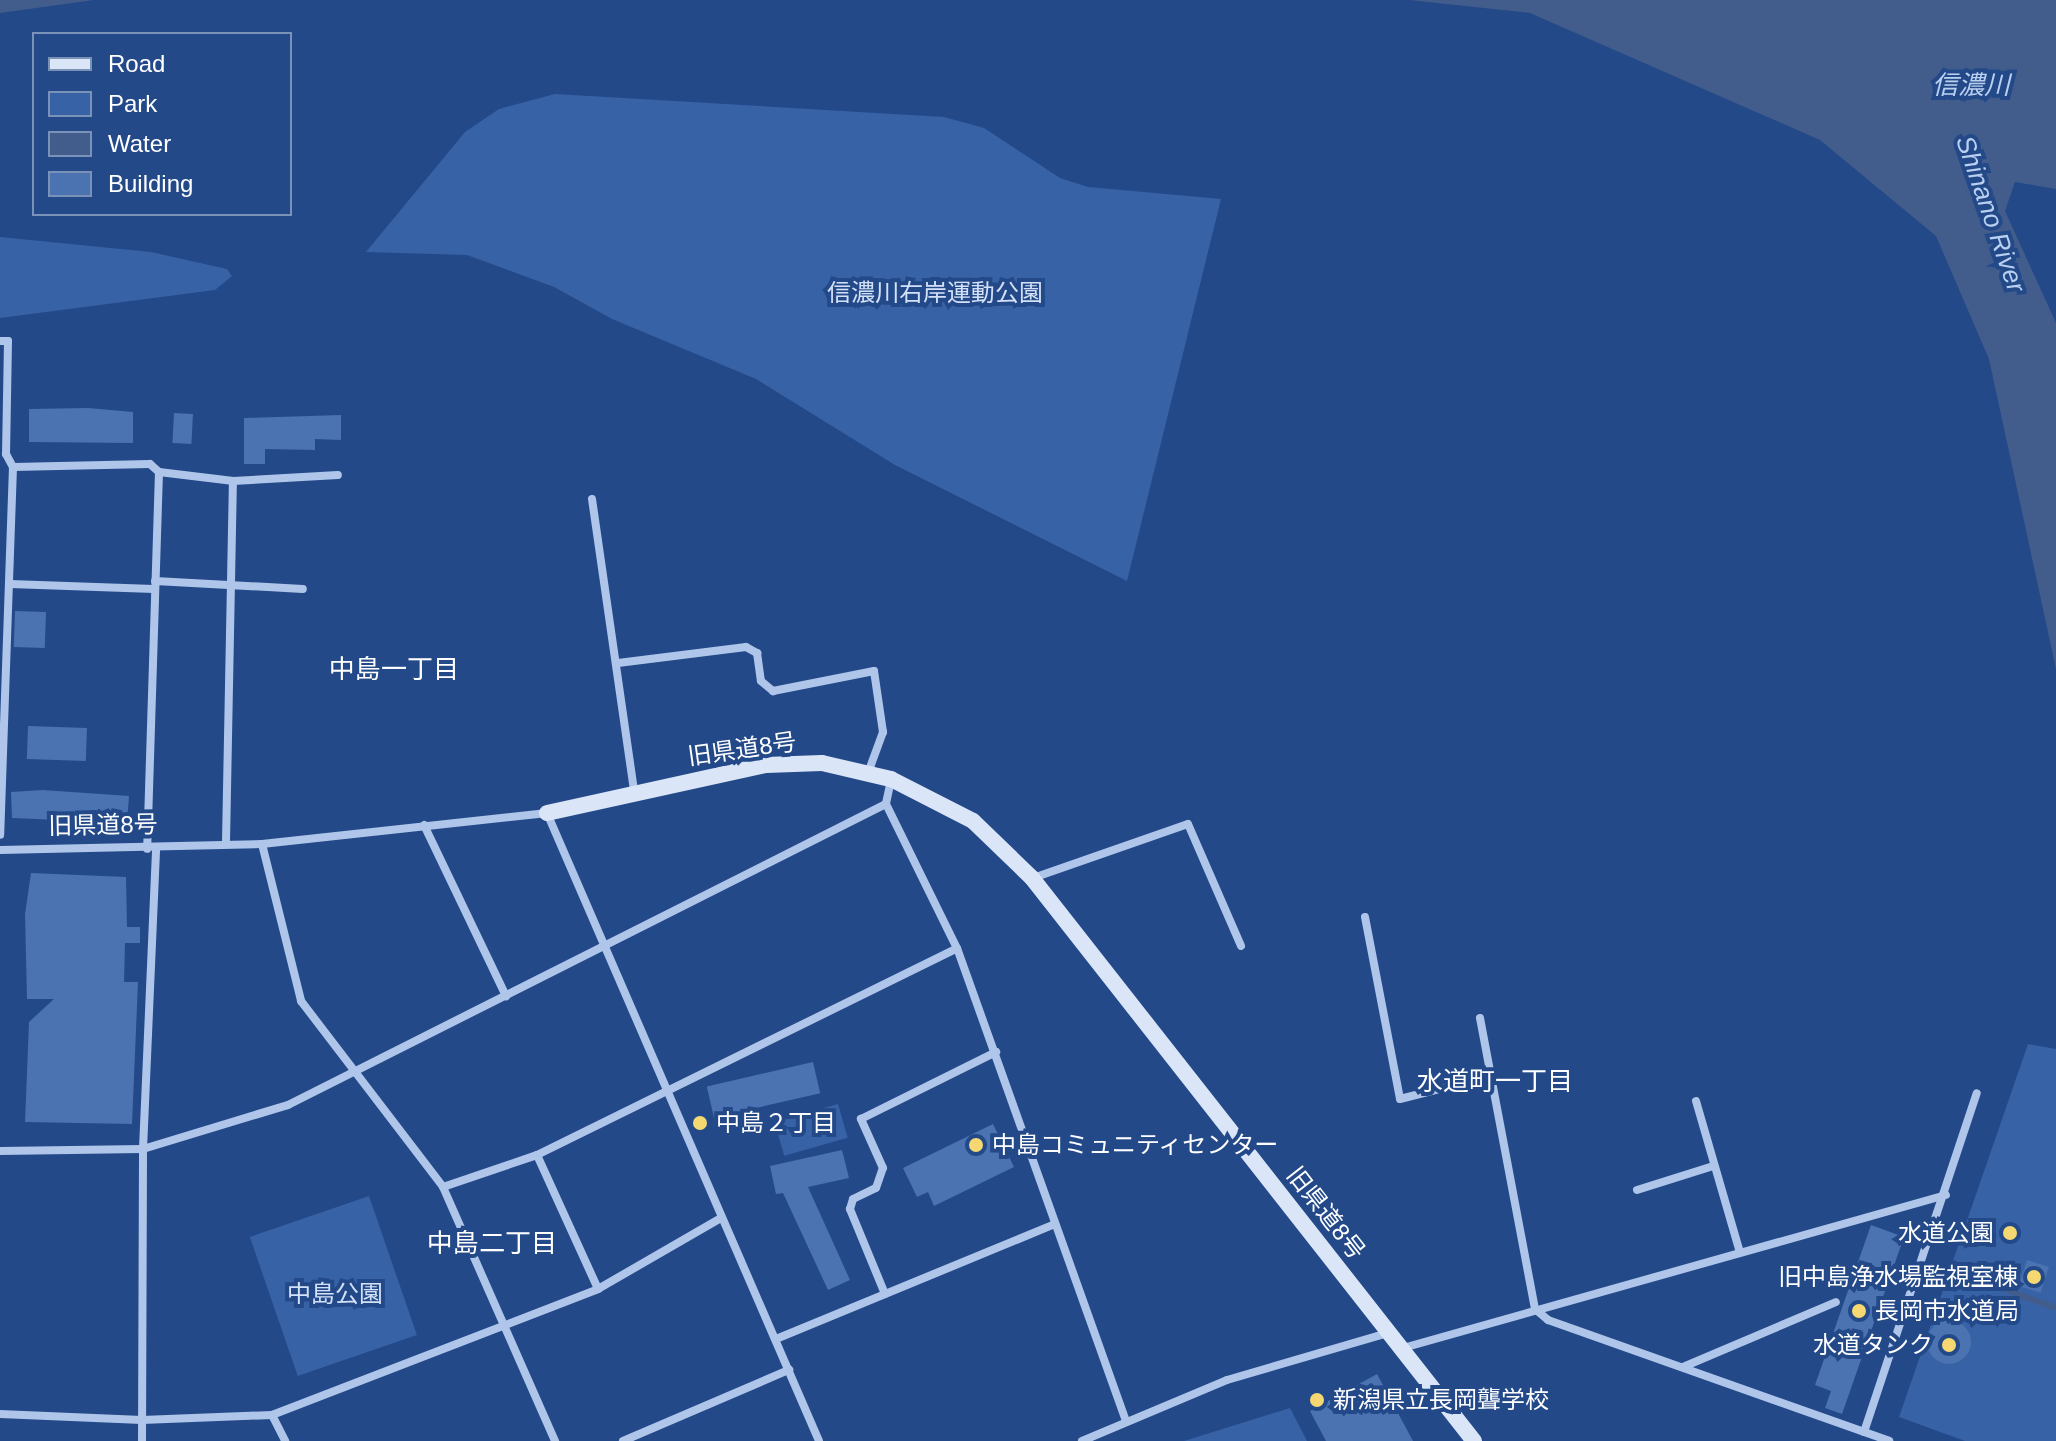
<!DOCTYPE html>
<html>
<head>
<meta charset="utf-8">
<style>
  body { margin:0 }
  #map { position:relative; width:2056px; height:1441px; overflow:hidden; background:#234989; font-family:Helvetica,"Noto Sans JP",sans-serif }
  div>[style] { position:absolute }
  [style*='--x'] { left:calc(var(--x)*1px); top:calc(var(--y)*1px); width:calc(var(--w)*1px); rotate:calc(var(--a)*1deg) }
  .green>* { inset:0; background:#3762a6; transform-origin:0 0 }
  .water>* { inset:0; background:#425d8c }
  .stream>* { height:6px; margin:-3px; padding:0 3px; transform-origin:3px; border-radius:3px; background:#425d8c }
  .building>* { inset:0; background:#4b72b1; transform-origin:0 0 }
  .round { border-radius:50% }
  .street>* { height:8px; margin:-4px; padding:0 4px; transform-origin:4px; border-radius:4px; background:#afc6ea }
  .secondary>* { height:16px; margin:-8px; padding:0 8px; transform-origin:8px; border-radius:8px; background:#dae5f8 }
  .dots>* { width:22px; height:22px; translate:-50% -50%; box-sizing:border-box; border:4px solid #234989; border-radius:50% }
  span { translate:-50% -50%; white-space:nowrap; text-align:center; line-height:1.15; -webkit-text-stroke:8px #234989; paint-order:stroke }
  .park-label { font-size:24px; color:#d3e1f8 }
  .street-label { font-size:24px; color:#fff }
  .poi-label { font-size:24px; color:#fff }
  .left { translate:0 -50%; text-align:left }
  .right { translate:-100% -50%; text-align:right }
  .water-label { font-size:26px; color:#bad0f1; font-style:italic }
  .neighbourhood-label { font-size:26px; color:#fff }
  .legend { position:absolute; left:32px; top:32px; width:260px; height:184px; box-sizing:border-box; background:#234989; border:2px solid #7b92b8; margin:0; padding:10px 14px; list-style:none; font-size:24px; color:#fff }
  .legend li { display:flex; align-items:center; gap:16px; height:40px }
  .legend b { width:40px; border:2px solid #7b92b8 }
</style>
</head>
<body>
<div id="map">
  <div class="green">
    <div style="clip-path:polygon(555px 94px,944px 117px,984px 128px,1060px 178px,1088px 187px,1221px 199px,1127px 581px,895px 465px,756px 379px,612px 319px,554px 287px,467px 255px,366px 252px,465px 132px,499px 109px)"></div>
    <div style="clip-path:polygon(0 237px,151px 252px,227px 269px,232px 276px,215px 290px,0 318px)"></div>
    <div style="clip-path:polygon(2028px 1044px,2056px 1049px,2056px 1441px,1965px 1441px,1899px 1417px)"></div>
    <div style="left:838px;top:1104px;width:35px;height:66px;rotate:74deg"></div>
    <div style="left:369px;top:1196px;width:147px;height:126px;rotate:71deg"></div>
    <div style="clip-path:polygon(1290px 1408px,1307px 1441px,1184px 1441px)"></div>
  </div>
  <div class="water">
    <div style="clip-path:polygon(0 0,94px 0,0 13px)"></div>
    <div style="clip-path:polygon(1409px 0,2056px 0,2056px 189px,2015px 182px,2005px 211px,2056px 323px,2056px 669px,1989px 359px,1936px 236px,1820px 140px,1530px 13px)"></div>
  </div>
  <div class="stream">
    <div style="--x:2010;--y:1279;--w:11;--a:105"></div>
    <div style="--x:2007;--y:1290;--w:52;--a:20.2"></div>
  </div>
  <div class="building">
    <div style="clip-path:polygon(88px 408px,133px 412px,133px 443px,29px 442px,29px 409px)"></div>
    <div style="left:174px;top:413px;width:19px;height:30px;rotate:3deg"></div>
    <div style="clip-path:polygon(341px 415px,341px 440px,315px 439px,315px 450px,265px 449px,265px 464px,244px 464px,244px 418px)"></div>
    <div style="left:46px;top:612px;width:36px;height:31px;rotate:92deg"></div>
    <div style="left:28px;top:726px;width:59px;height:33px;rotate:2deg"></div>
    <div style="clip-path:polygon(43px 790px,129px 796px,127px 823px,12px 818px,11px 792px)"></div>
    <div style="clip-path:polygon(31px 873px,126px 877px,127px 927px,140px 927px,140px 943px,125px 943px,124px 982px,138px 982px,132px 1124px,25px 1122px,29px 1022px,54px 999px,27px 999px,25px 914px)"></div>
    <div style="left:813px;top:1062px;width:32px;height:109px;rotate:77deg"></div>
    <div style="clip-path:polygon(993px 1124px,1014px 1167px,934px 1206px,928px 1192px,917px 1197px,903px 1168px)"></div>
    <div style="clip-path:polygon(842px 1150px,849px 1178px,808px 1187px,850px 1280px,828px 1290px,783px 1193px,776px 1194px,770px 1166px)"></div>
    <div style="clip-path:polygon(1871px 1225px,1904px 1237px,1842px 1414px,1825px 1408px,1831px 1391px,1815px 1385px)"></div>
    <div style="left:2027px;top:1260px;width:23px;height:27px;rotate:18deg"></div>
    <div class="round" style="left:1927px;top:1320px;width:44px;height:44px"></div>
    <div style="clip-path:polygon(1377px 1374px,1413px 1441px,1326px 1441px,1310px 1411px)"></div>
  </div>
  <div class="street">
    <div style="--x:0;--y:341;--w:8;--a:0"></div>
    <div style="--x:8;--y:341;--w:113;--a:91"></div>
    <div style="--x:6;--y:454;--w:15;--a:62"></div>
    <div style="--x:13;--y:467;--w:368;--a:92"></div>
    <div style="--x:13;--y:467;--w:137;--a:-1.3"></div>
    <div style="--x:150;--y:464;--w:12;--a:42"></div>
    <div style="--x:159;--y:472;--w:377;--a:91.8"></div>
    <div style="--x:159;--y:472;--w:75;--a:6.9"></div>
    <div style="--x:233;--y:481;--w:105;--a:-3.3"></div>
    <div style="--x:592;--y:499;--w:296;--a:81.8"></div>
    <div style="--x:155;--y:581;--w:148;--a:3.1"></div>
    <div style="--x:10;--y:584;--w:144;--a:2"></div>
    <div style="--x:618;--y:663;--w:129;--a:-7.1"></div>
    <div style="--x:746;--y:647;--w:13;--a:29"></div>
    <div style="--x:757;--y:653;--w:28;--a:82"></div>
    <div style="--x:761;--y:681;--w:16;--a:40"></div>
    <div style="--x:773;--y:691;--w:103;--a:-11.2"></div>
    <div style="--x:874;--y:671;--w:62;--a:81.6"></div>
    <div style="--x:883;--y:732;--w:44;--a:110.1"></div>
    <div style="--x:891;--y:780;--w:25;--a:102"></div>
    <div style="--x:886;--y:804;--w:161;--a:63.8"></div>
    <div style="--x:957;--y:948;--w:502;--a:70.34"></div>
    <div style="--x:424;--y:825;--w:190;--a:64.4"></div>
    <div style="--x:226;--y:842;--w:361;--a:-88.9"></div>
    <div style="--x:262;--y:844;--w:162;--a:76"></div>
    <div style="--x:301;--y:1001;--w:234;--a:52.6"></div>
    <div style="--x:443;--y:1187;--w:278;--a:66.2"></div>
    <div style="--x:0;--y:850;--w:262;--a:-1.3"></div>
    <div style="--x:262;--y:844;--w:287;--a:-6.2"></div>
    <div style="--x:547;--y:813;--w:684;--a:66.58"></div>
    <div style="--x:1033;--y:878;--w:164;--a:-19.2"></div>
    <div style="--x:1188;--y:824;--w:133;--a:66.5"></div>
    <div style="--x:1365;--y:917;--w:185;--a:79.1"></div>
    <div style="--x:1400;--y:1099;--w:93;--a:-14.3"></div>
    <div style="--x:1480;--y:1018;--w:296;--a:79.3"></div>
    <div style="--x:1535;--y:1309;--w:17;--a:40"></div>
    <div style="--x:1548;--y:1320;--w:362;--a:19.5"></div>
    <div style="--x:1696;--y:1101;--w:157;--a:73.8"></div>
    <div style="--x:0;--y:1151;--w:143;--a:-0.8"></div>
    <div style="--x:143;--y:1149;--w:152;--a:-16.9"></div>
    <div style="--x:288;--y:1105;--w:669;--a:-26.72"></div>
    <div style="--x:537;--y:1155;--w:147;--a:65.5"></div>
    <div style="--x:443;--y:1187;--w:99;--a:-18.8"></div>
    <div style="--x:537;--y:1155;--w:468;--a:-26.2"></div>
    <div style="--x:1637;--y:1190;--w:80;--a:-17.5"></div>
    <div style="--x:885;--y:1294;--w:92;--a:-112.4"></div>
    <div style="--x:850;--y:1209;--w:10;--a:-73"></div>
    <div style="--x:853;--y:1199;--w:25;--a:-26"></div>
    <div style="--x:876;--y:1188;--w:21;--a:-71"></div>
    <div style="--x:883;--y:1168;--w:54;--a:-114.2"></div>
    <div style="--x:861;--y:1119;--w:151;--a:-26.4"></div>
    <div style="--x:776;--y:1339;--w:302;--a:-22.4"></div>
    <div style="--x:1403;--y:1348;--w:564;--a:-15.74"></div>
    <div style="--x:1683;--y:1367;--w:166;--a:-23"></div>
    <div style="--x:0;--y:1414;--w:142;--a:2.4"></div>
    <div style="--x:142;--y:1420;--w:130;--a:-2.2"></div>
    <div style="--x:272;--y:1415;--w:350;--a:-21.1"></div>
    <div style="--x:598;--y:1289;--w:142;--a:-30"></div>
    <div style="--x:272;--y:1415;--w:29;--a:63"></div>
    <div style="--x:1864;--y:1432;--w:357;--a:-71.6"></div>
    <div style="--x:142;--y:1441;--w:292;--a:-89.8"></div>
    <div style="--x:143;--y:1149;--w:300;--a:-87.5"></div>
    <div style="--x:623;--y:1441;--w:181;--a:-23.2"></div>
    <div style="--x:1082;--y:1441;--w:157;--a:-22.8"></div>
    <div style="--x:1227;--y:1380;--w:168;--a:-16.3"></div>
  </div>
  <div class="secondary">
    <div style="--x:547;--y:813;--w:224;--a:-12.4"></div>
    <div style="--x:766;--y:765;--w:56;--a:-2"></div>
    <div style="--x:822;--y:763;--w:71;--a:13.1"></div>
    <div style="--x:891;--y:779;--w:92;--a:27.1"></div>
    <div style="--x:973;--y:821;--w:82;--a:44"></div>
    <div style="--x:1032;--y:878;--w:716;--a:51.87"></div>
  </div>
  <div class="dots">
    <div style="left:700px;top:1123px;background:#f5d871"></div>
    <div style="left:976px;top:1145px;background:#f5d871"></div>
    <div style="left:2010px;top:1233px;background:#f5d871"></div>
    <div style="left:2034px;top:1277px;background:#f5d871"></div>
    <div style="left:1859px;top:1311px;background:#f5d871"></div>
    <div style="left:1949px;top:1345px;background:#f5d871"></div>
    <div style="left:1317px;top:1400px;background:#f5d871"></div>
  </div>
  <div class="park-label">
    <span style="left:935px;top:293px">信濃川右岸運動公園</span>
    <span style="left:335px;top:1294px">中島公園</span>
  </div>
  <div class="street-label">
    <span style="left:742px;top:749px;rotate:-8deg">旧県道8号</span>
    <span style="left:103px;top:825px;rotate:-1deg">旧県道8号</span>
    <span style="left:1326px;top:1213px;rotate:52deg">旧県道8号</span>
  </div>
  <div class="poi-label">
    <span class="left" style="left:716px;top:1123px">中島２丁目</span>
    <span class="left" style="left:992px;top:1145px">中島コミュニティセンター</span>
    <span class="right" style="left:1994px;top:1233px">水道公園</span>
    <span class="right" style="left:2018px;top:1277px">旧中島浄水場監視室棟</span>
    <span class="left" style="left:1875px;top:1311px">長岡市水道局</span>
    <span class="right" style="left:1933px;top:1345px">水道タンク</span>
    <span class="left" style="left:1333px;top:1400px">新潟県立長岡聾学校</span>
  </div>
  <div class="water-label">
    <span style="left:1971px;top:86px">信濃川</span>
    <span style="left:1990px;top:214px;rotate:71deg">Shinano River</span>
  </div>
  <div class="neighbourhood-label">
    <span style="left:394px;top:670px">中島一丁目</span>
    <span style="left:1495px;top:1082px">水道町一丁目</span>
    <span style="left:492px;top:1244px">中島二丁目</span>
  </div>
  <ul class="legend">
  <li><b style="height:10px;background:#dae5f8"></b>Road</li>
  <li><b style="height:22px;background:#3762a6"></b>Park</li>
  <li><b style="height:22px;background:#425d8c"></b>Water</li>
  <li><b style="height:22px;background:#4b72b1"></b>Building</li>
  </ul>
</div>
</body>
</html>
